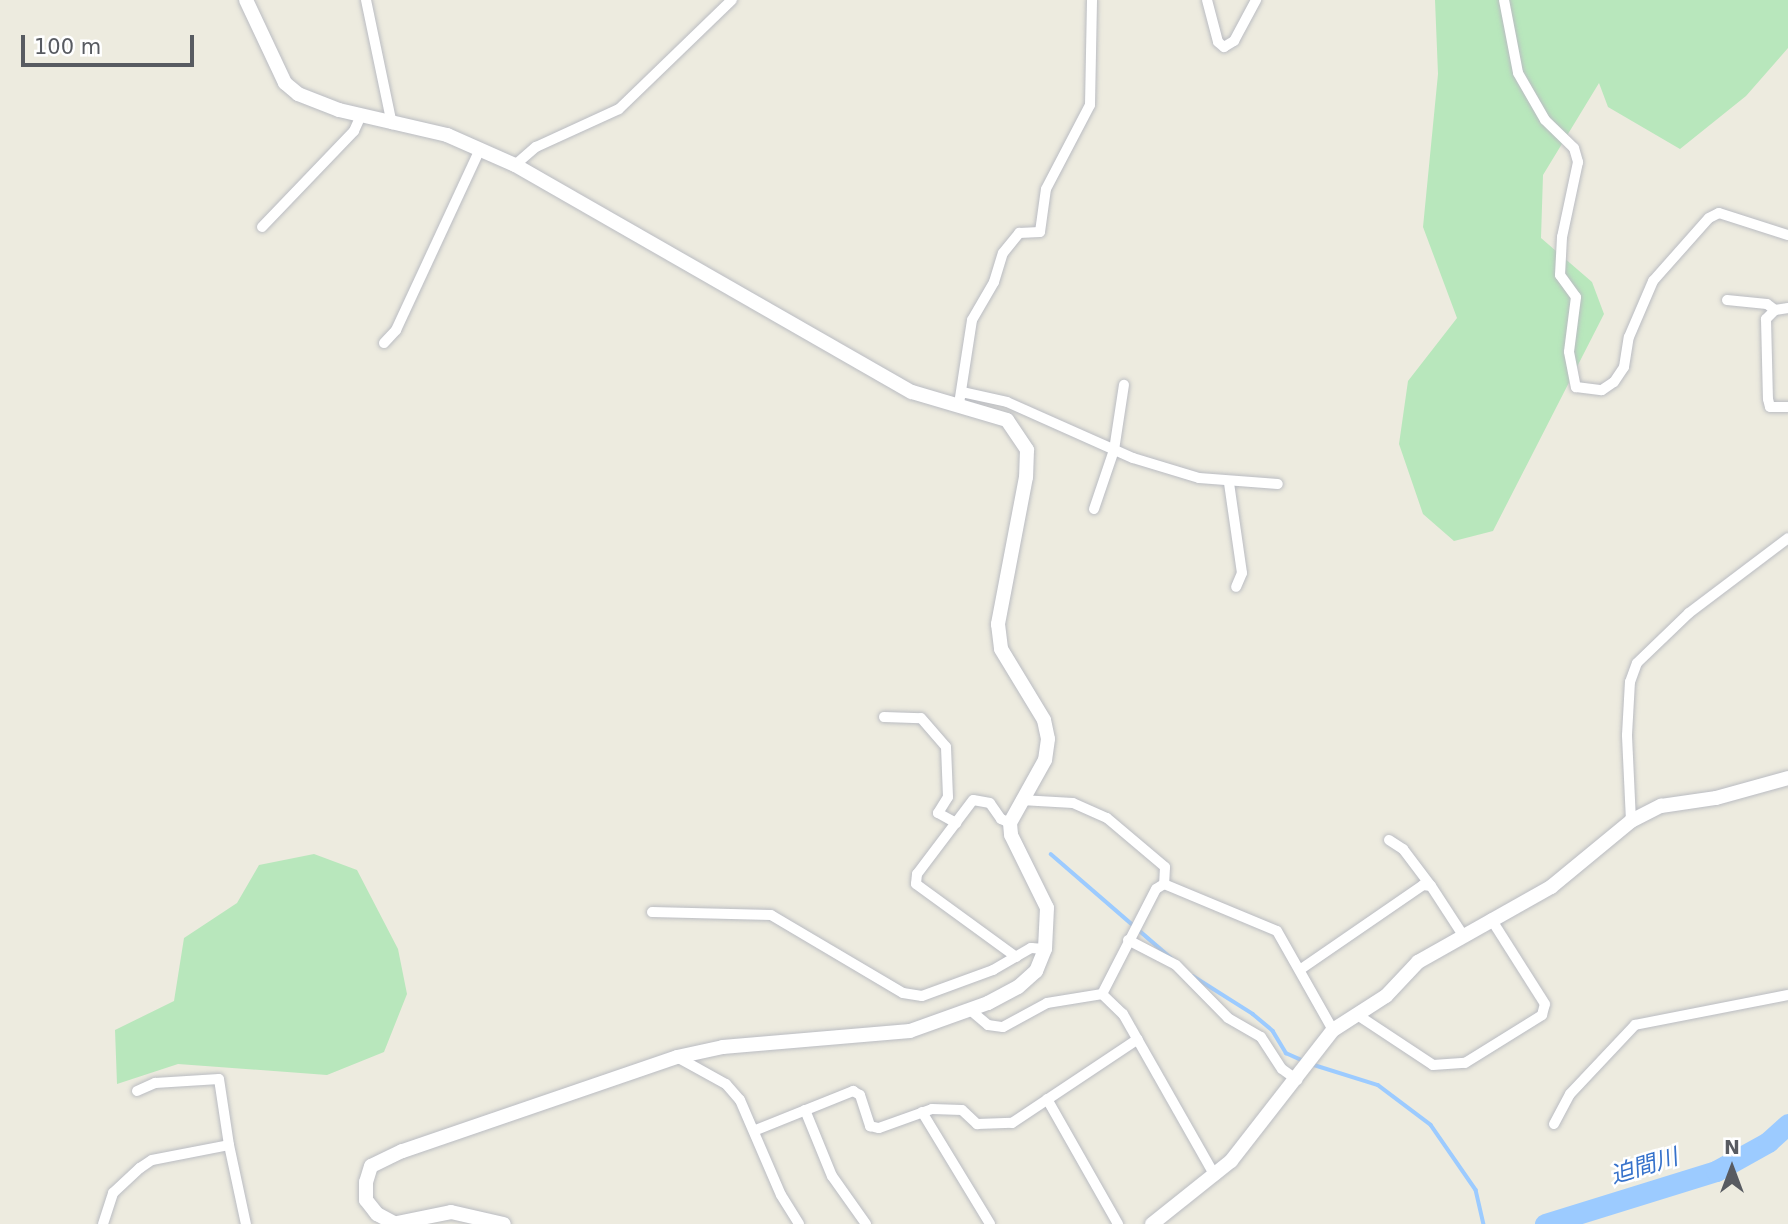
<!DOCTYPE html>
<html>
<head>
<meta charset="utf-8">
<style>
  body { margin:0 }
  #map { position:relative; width:1788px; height:1224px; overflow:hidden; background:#edebdf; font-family:"DejaVu Sans","Noto Sans JP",sans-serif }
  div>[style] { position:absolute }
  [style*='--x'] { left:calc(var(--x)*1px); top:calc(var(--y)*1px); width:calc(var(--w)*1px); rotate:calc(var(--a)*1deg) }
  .green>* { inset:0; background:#b8e7bc }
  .stream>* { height:3.5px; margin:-1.75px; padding:0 1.75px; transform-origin:1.75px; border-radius:1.75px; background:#9ccbff }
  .river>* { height:21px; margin:-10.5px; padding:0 10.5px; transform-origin:10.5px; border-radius:10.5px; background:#9ccbff }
  .roads { filter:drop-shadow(0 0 2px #babcc2) drop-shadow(0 0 2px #babcc2) }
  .street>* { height:10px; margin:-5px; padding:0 5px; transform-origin:5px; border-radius:5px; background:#fff }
  .secondary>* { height:14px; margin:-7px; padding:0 7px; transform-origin:7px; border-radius:7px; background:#fff }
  span { translate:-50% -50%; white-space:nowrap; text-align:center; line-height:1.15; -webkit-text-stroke:5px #fff; paint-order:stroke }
  .water-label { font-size:23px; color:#3672cb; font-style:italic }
  .north { position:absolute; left:1697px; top:1133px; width:70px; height:70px; -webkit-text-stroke:5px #fff; paint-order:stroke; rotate:0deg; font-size:19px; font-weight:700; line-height:28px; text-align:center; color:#585b61 }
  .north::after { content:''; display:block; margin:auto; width:24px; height:32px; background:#585b61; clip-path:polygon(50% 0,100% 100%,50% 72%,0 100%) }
  .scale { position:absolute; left:21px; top:35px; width:173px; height:32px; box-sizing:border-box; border:4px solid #585b61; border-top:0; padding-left:9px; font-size:21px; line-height:24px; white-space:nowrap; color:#585b61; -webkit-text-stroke:5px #fff; paint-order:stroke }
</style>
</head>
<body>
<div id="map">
  <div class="green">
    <div style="clip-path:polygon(1435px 0,1788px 0,1788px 48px,1746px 96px,1680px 149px,1608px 107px,1599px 83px,1543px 175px,1541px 238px,1592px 282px,1604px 314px,1493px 531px,1454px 541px,1423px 514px,1399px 444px,1408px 381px,1457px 318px,1423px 227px,1438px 74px)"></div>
    <div style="clip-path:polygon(314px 854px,357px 870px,398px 949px,407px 994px,384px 1052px,327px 1075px,178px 1064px,117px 1084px,115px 1030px,174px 1001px,184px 938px,237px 903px,259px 865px)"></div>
  </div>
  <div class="stream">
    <div style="--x:1051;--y:854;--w:159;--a:40.9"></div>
    <div style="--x:1193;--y:976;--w:71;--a:32.3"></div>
    <div style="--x:1253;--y:1014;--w:26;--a:40"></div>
    <div style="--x:1273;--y:1031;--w:26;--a:59"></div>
    <div style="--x:1286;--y:1053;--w:20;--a:24"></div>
    <div style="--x:1311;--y:1064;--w:70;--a:17.4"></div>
    <div style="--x:1378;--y:1085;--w:66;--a:37"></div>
    <div style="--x:1431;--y:1125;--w:79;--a:55.3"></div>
    <div style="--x:1476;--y:1190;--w:35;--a:77"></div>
  </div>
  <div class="river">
    <div style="--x:1545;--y:1224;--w:179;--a:-17.2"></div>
    <div style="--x:1716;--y:1171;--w:60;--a:-29.1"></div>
    <div style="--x:1768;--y:1142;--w:27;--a:-42"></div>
  </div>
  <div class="roads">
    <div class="street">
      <div style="--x:366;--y:0;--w:127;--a:78.2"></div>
      <div style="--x:1207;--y:0;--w:43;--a:75.3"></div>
      <div style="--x:1218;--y:42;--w:8;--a:40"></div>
      <div style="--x:1224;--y:47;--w:12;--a:-31"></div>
      <div style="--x:1234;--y:41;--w:47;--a:-61.8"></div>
      <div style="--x:1504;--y:0;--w:74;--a:79.1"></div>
      <div style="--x:1518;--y:73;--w:54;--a:60.1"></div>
      <div style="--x:1545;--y:120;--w:40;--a:44"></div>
      <div style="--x:1574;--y:148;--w:15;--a:74"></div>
      <div style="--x:1578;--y:162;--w:77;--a:102"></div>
      <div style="--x:1562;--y:237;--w:38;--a:93"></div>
      <div style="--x:1560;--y:275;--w:27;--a:54"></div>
      <div style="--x:1576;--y:297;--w:55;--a:97.3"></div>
      <div style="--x:1569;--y:352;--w:36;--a:79"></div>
      <div style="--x:1576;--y:387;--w:26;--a:7"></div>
      <div style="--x:1602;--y:390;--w:14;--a:-34"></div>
      <div style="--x:1614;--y:382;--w:18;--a:-56"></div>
      <div style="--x:1624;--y:367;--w:30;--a:-81"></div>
      <div style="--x:1629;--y:337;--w:61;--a:-66.8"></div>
      <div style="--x:1653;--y:281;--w:84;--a:-48.4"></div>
      <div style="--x:1709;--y:218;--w:11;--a:-27"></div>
      <div style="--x:1719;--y:213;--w:72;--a:17.7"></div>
      <div style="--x:515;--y:165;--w:28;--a:-41"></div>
      <div style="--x:536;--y:147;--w:91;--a:-24.6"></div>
      <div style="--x:619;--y:109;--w:157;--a:-44"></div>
      <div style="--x:262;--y:227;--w:133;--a:-46.2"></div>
      <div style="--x:354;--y:131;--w:17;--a:-66"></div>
      <div style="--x:1727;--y:300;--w:40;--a:5.7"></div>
      <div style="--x:1767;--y:304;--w:10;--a:37"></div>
      <div style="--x:1788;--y:308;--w:13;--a:171"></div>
      <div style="--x:1775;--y:310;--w:13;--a:135"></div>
      <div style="--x:1766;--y:319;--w:80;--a:88.6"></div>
      <div style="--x:1768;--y:399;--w:8;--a:76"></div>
      <div style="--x:1770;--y:407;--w:18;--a:0"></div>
      <div style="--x:384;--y:343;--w:18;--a:-47"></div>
      <div style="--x:396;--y:330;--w:200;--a:-65.1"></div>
      <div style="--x:962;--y:392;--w:46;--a:12.5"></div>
      <div style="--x:1007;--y:402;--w:138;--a:24"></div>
      <div style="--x:1133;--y:458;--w:69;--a:16.9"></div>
      <div style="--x:1199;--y:478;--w:79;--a:4.3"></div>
      <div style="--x:959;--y:404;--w:85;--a:-81.2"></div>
      <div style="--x:972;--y:320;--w:44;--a:-59.9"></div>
      <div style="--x:994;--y:282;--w:30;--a:-73"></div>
      <div style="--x:1003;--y:253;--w:26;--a:-51"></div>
      <div style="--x:1019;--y:233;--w:21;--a:-3"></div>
      <div style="--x:1040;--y:232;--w:43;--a:-82.1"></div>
      <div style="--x:1046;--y:189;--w:95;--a:-62.4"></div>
      <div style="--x:1090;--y:105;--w:105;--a:-88.9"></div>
      <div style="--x:1229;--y:483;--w:91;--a:81.8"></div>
      <div style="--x:1242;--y:573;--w:15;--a:113"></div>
      <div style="--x:1094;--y:509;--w:62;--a:-71.3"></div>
      <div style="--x:1114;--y:450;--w:66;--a:-81.3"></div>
      <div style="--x:884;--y:717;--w:37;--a:2"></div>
      <div style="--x:921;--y:718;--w:38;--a:49"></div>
      <div style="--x:946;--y:747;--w:50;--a:87.7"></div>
      <div style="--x:948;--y:797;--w:19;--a:122"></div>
      <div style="--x:938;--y:813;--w:21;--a:29"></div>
      <div style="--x:1021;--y:800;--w:52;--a:3.3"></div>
      <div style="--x:1073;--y:803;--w:37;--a:24"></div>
      <div style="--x:1107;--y:818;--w:76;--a:40.2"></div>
      <div style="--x:1165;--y:867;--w:17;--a:93"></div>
      <div style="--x:1164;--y:884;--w:9;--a:148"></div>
      <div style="--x:1156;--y:889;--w:118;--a:117.2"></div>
      <div style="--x:1631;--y:821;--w:86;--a:-92.7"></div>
      <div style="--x:1627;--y:735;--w:53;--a:-86.8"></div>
      <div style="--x:1630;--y:682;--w:20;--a:-70"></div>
      <div style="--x:1637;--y:663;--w:72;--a:-43.9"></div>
      <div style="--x:1689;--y:613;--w:124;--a:-37.1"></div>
      <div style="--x:1010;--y:823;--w:10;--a:-156"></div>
      <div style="--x:1001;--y:819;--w:19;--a:-125"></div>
      <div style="--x:990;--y:803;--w:17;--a:-170"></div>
      <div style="--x:973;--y:800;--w:93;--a:127.1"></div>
      <div style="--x:917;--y:874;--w:10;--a:96"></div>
      <div style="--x:916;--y:884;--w:124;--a:36.1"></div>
      <div style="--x:1389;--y:840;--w:17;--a:33"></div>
      <div style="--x:1403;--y:849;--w:46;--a:52.9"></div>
      <div style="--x:1164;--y:884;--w:122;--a:22.6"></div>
      <div style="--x:1277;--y:931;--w:114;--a:60.5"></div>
      <div style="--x:652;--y:912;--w:119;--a:1.4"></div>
      <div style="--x:771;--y:915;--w:153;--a:30.6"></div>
      <div style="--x:903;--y:993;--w:19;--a:9"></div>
      <div style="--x:922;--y:996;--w:76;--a:-20.1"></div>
      <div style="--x:993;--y:970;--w:44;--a:-30.1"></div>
      <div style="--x:1031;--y:948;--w:14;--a:4"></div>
      <div style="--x:1128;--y:940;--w:54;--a:27.5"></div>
      <div style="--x:1176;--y:965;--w:74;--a:45.5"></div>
      <div style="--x:1228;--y:1018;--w:38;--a:30"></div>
      <div style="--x:1261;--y:1037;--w:38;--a:57"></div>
      <div style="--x:1282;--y:1069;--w:19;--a:36"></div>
      <div style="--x:1301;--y:969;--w:148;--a:-34.5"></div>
      <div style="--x:1423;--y:885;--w:8;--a:7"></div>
      <div style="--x:1431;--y:886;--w:59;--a:56.9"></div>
      <div style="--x:969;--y:1009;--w:25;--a:40"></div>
      <div style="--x:988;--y:1025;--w:15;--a:8"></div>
      <div style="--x:1003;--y:1027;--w:50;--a:-28.6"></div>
      <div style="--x:1047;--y:1003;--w:56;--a:-9.3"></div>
      <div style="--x:1102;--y:994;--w:29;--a:44"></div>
      <div style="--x:1123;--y:1014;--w:186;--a:60.4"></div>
      <div style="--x:1356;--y:1014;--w:92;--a:33.5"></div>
      <div style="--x:1433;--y:1065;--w:32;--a:-4"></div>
      <div style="--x:1465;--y:1063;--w:91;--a:-31.9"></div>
      <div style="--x:1542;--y:1015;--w:11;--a:-75"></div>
      <div style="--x:1545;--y:1004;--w:101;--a:-122.4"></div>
      <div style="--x:677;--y:1057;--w:56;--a:28.9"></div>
      <div style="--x:726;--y:1084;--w:21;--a:49"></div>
      <div style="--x:740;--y:1100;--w:103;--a:66.7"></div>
      <div style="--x:781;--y:1195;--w:34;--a:58"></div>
      <div style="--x:137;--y:1091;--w:20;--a:-24"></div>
      <div style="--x:155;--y:1083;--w:64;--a:-3.6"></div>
      <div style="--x:219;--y:1079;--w:67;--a:81.4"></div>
      <div style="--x:1047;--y:1099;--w:144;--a:60.4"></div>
      <div style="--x:805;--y:1110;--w:71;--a:67.8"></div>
      <div style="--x:832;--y:1176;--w:59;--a:54.7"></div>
      <div style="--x:922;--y:1112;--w:131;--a:58.7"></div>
      <div style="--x:1554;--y:1124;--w:34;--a:-62"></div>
      <div style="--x:1570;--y:1094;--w:95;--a:-46.7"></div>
      <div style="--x:1635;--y:1025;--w:156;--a:-11.1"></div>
      <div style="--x:756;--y:1130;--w:105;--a:-21.9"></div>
      <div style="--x:853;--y:1091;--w:8;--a:30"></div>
      <div style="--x:860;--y:1095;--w:33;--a:72"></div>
      <div style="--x:870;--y:1126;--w:9;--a:13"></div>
      <div style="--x:879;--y:1128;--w:56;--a:-19.7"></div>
      <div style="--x:932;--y:1109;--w:30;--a:2"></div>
      <div style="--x:962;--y:1110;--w:21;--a:43"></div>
      <div style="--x:977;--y:1124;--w:35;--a:-2"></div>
      <div style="--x:1012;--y:1123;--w:151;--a:-33.7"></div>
      <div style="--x:103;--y:1224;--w:33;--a:-72"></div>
      <div style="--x:113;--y:1193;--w:37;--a:-43"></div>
      <div style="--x:140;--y:1168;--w:14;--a:-34"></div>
      <div style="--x:152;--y:1160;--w:78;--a:-11"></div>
      <div style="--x:229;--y:1145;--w:81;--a:77.9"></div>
    </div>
    <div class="secondary">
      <div style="--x:246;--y:0;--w:92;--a:64.8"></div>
      <div style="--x:285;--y:83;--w:17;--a:40"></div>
      <div style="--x:298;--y:94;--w:44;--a:21.3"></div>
      <div style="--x:339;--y:110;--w:111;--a:13"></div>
      <div style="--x:447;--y:135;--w:74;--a:23.8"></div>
      <div style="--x:515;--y:165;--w:457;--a:29.8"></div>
      <div style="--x:912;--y:392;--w:99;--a:16.4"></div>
      <div style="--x:1007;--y:420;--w:36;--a:56"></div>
      <div style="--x:1027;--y:450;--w:27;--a:92"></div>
      <div style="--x:1026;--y:477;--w:150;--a:100.8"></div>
      <div style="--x:998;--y:624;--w:25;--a:83"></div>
      <div style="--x:1001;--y:649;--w:83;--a:58.8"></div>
      <div style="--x:1044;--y:720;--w:19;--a:78"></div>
      <div style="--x:1048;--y:739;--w:21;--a:98"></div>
      <div style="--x:1045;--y:760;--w:72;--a:119.1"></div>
      <div style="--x:1010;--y:823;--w:12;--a:85"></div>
      <div style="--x:1011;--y:835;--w:81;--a:63.7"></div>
      <div style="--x:1047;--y:908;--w:41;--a:92.8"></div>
      <div style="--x:1045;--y:949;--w:24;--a:112"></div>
      <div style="--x:1036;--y:971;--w:24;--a:138"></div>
      <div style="--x:1018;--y:987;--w:34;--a:152"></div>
      <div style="--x:988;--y:1003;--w:83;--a:160.3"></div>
      <div style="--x:910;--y:1031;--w:188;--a:175.1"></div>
      <div style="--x:723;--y:1047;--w:47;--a:167.7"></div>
      <div style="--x:677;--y:1057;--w:291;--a:161.1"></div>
      <div style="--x:402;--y:1151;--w:34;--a:154"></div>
      <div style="--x:371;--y:1166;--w:17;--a:107"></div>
      <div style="--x:366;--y:1182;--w:18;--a:90"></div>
      <div style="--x:366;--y:1200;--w:18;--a:52"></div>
      <div style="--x:377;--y:1214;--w:19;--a:28"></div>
      <div style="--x:392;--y:1224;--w:60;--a:-11.5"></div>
      <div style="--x:451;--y:1212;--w:54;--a:12.8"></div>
      <div style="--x:1152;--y:1224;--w:101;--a:-38.6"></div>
      <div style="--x:1231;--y:1161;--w:166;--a:-52.1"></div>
      <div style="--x:1333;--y:1030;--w:63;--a:-32.7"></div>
      <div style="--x:1386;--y:996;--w:47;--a:-46.7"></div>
      <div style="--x:1418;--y:962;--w:153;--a:-29.4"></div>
      <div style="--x:1551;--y:887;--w:104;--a:-39.5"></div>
      <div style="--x:1631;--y:821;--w:34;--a:-27"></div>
      <div style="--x:1661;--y:806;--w:56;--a:-8.3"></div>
      <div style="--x:1716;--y:798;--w:75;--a:-15.5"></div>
    </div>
  </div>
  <div class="water-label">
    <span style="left:1644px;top:1166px;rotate:-17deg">迫間川</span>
  </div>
  <div class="north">N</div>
  <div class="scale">100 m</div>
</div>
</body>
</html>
